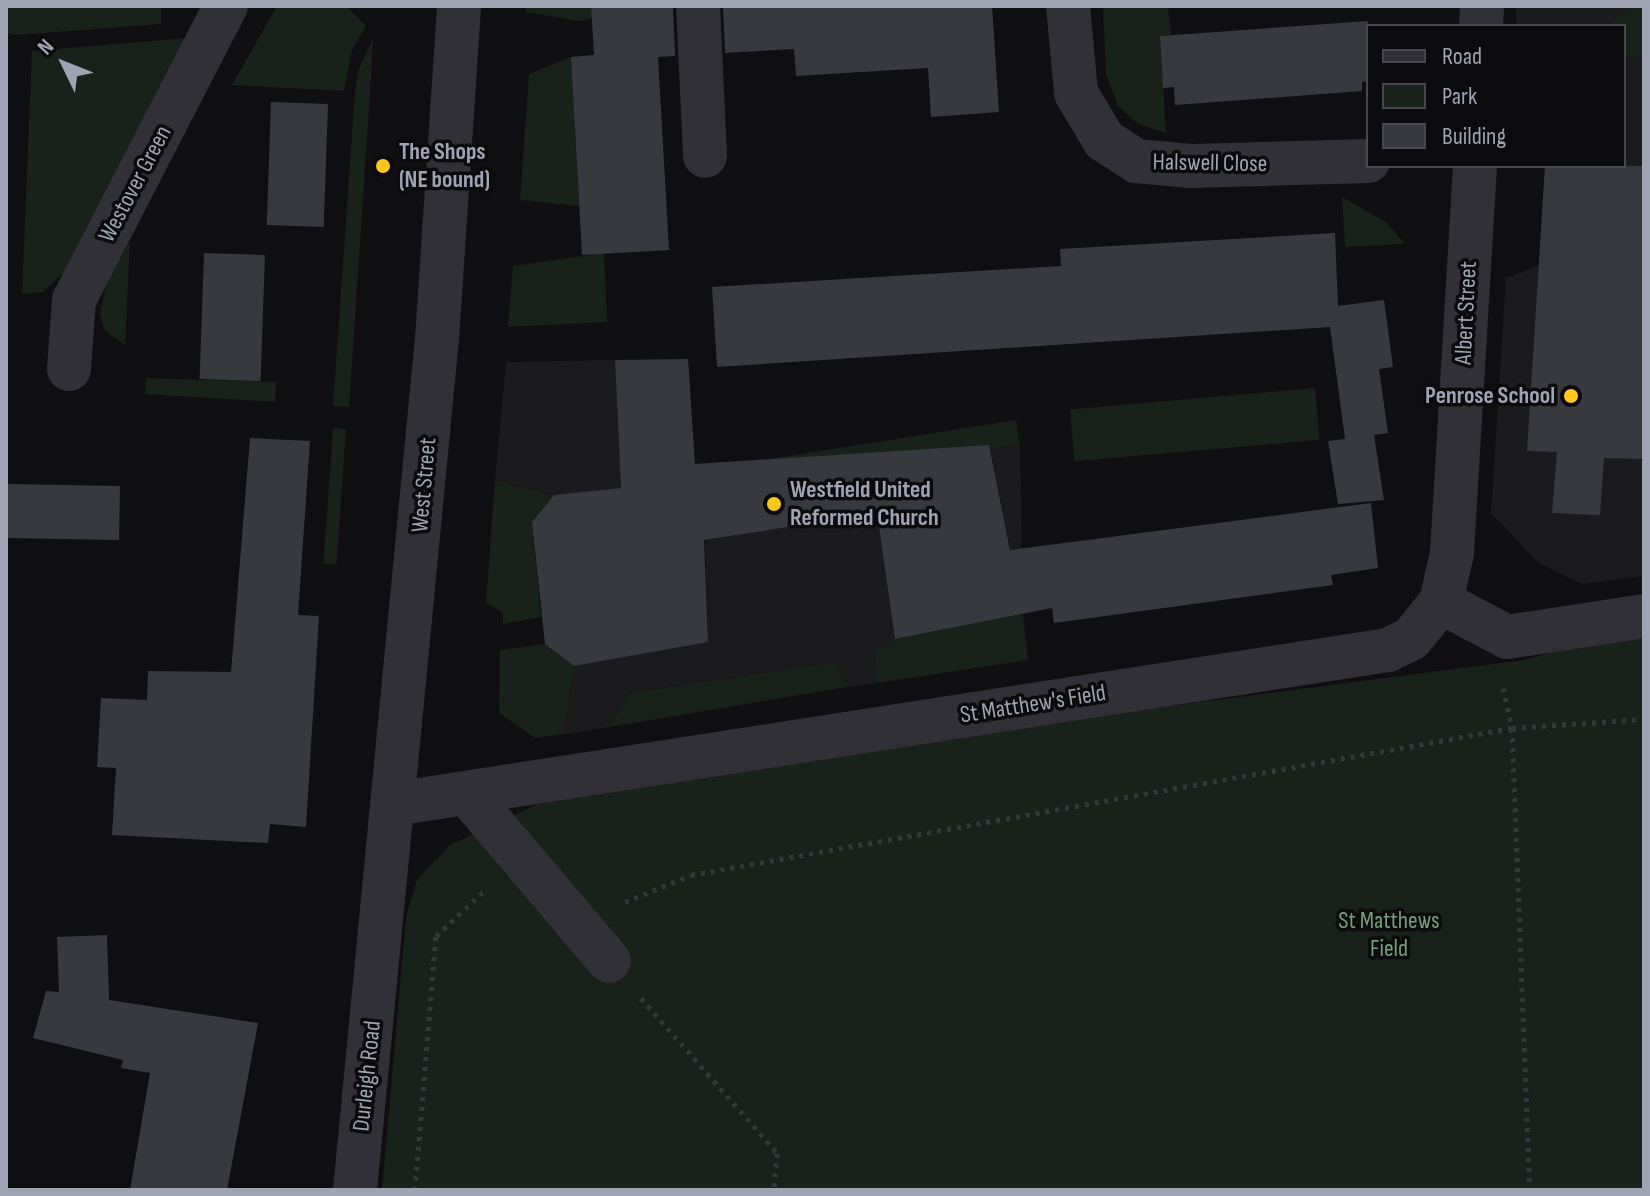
<!DOCTYPE html>
<html>
<head>
<meta charset="utf-8">
<style>
  body { margin:0 }
  #map { position:relative; width:1650px; height:1196px; overflow:hidden; background:#0f0f11; font-family:"Sofia Sans Condensed",sans-serif }
  div>[style] { position:absolute }
  [style*='--x'] { left:calc(var(--x)*1px); top:calc(var(--y)*1px); width:calc(var(--w)*1px); rotate:calc(var(--a)*1deg) }
  .built>* { inset:0; background:#1b1b1e }
  .green>* { inset:0; background:#19211b; transform-origin:0 0 }
  .building>* { inset:0; background:#38393f; transform-origin:0 0 }
  .path>* { height:5px; margin-top:-2.5px; transform-origin:0; background:repeating-linear-gradient(90deg,#36373d 0 4px,transparent 0 10px) }
  .minor>* { height:44px; margin:-22px; padding:0 22px; transform-origin:22px; border-radius:22px; background:#303036 }
  .dots>* { width:22px; height:22px; translate:-50% -50%; box-sizing:border-box; border:4px solid #0b0a0c; border-radius:50% }
  span { translate:-50% -50%; white-space:nowrap; text-align:center; line-height:1.15; -webkit-text-stroke:7px #0b0a0c; paint-order:stroke }
  .poi-label { font-size:24px; color:#9fa3b3; font-weight:700 }
  .left { translate:0 -50%; text-align:left }
  .right { translate:-100% -50%; text-align:right }
  .street-label { font-size:24px; color:#9fa3b3 }
  .park-label { font-size:24px; color:#74a07b }
  .frame { position:absolute; inset:0; border:8px solid #9fa3b3; pointer-events:none }
  .legend { position:absolute; left:1366px; top:24px; width:260px; height:144px; box-sizing:border-box; background:#0b0a0c; border:2px solid #46474f; margin:0; padding:10px 14px; list-style:none; font-size:24px; color:#9fa3b3 }
  .legend li { display:flex; align-items:center; gap:16px; height:40px }
  .legend b { width:40px; border:2px solid #46474f }
  .north { position:absolute; left:24px; top:24px; width:80px; height:80px; -webkit-text-stroke:6px #0b0a0c; paint-order:stroke; rotate:313deg; font-size:22px; font-weight:700; line-height:32px; text-align:center; color:#9fa3b3 }
  .north::after { content:''; display:block; margin:auto; width:28px; height:36px; background:#9fa3b3; clip-path:polygon(50% 0,100% 100%,50% 72%,0 100%) }
</style>
</head>
<body>
<div id="map">
  <div class="built">
    <div style="clip-path:polygon(1515px 6px,1644px 6px,1644px 576px,1582px 584px,1539px 563px,1491px 513px,1506px 278px,1541px 265px,1545px 166px,1624px 166px,1624px 26px,1517px 26px)"></div>
    <div style="clip-path:polygon(615px 360px,621px 488px,554px 495px,495px 480px,506px 362px)"></div>
    <div style="clip-path:polygon(1020px 444px,1023px 614px,989px 445px)"></div>
    <div style="clip-path:polygon(877px 513px,895px 639px,874px 651px,877px 683px,847px 687px,834px 662px,630px 693px,609px 727px,564px 734px,574px 666px,708px 642px,705px 540px)"></div>
  </div>
  <div class="green">
    <div style="clip-path:polygon(6px 6px,161px 6px,161px 24px,16px 35px,6px 33px)"></div>
    <div style="clip-path:polygon(277px 6px,346px 6px,366px 26px,352px 50px,344px 91px,232px 85px)"></div>
    <div style="clip-path:polygon(526px 6px,591px 6px,592px 18px,580px 21px,526px 12px)"></div>
    <div style="clip-path:polygon(1103px 6px,1168px 6px,1171px 35px,1160px 36px,1166px 133px,1138px 124px,1118px 106px,1106px 74px)"></div>
    <div style="clip-path:polygon(1644px 6px,1644px 57px,1624px 56px,1624px 26px,1607px 26px,1625px 10px)"></div>
    <div style="clip-path:polygon(189px 38px,64px 272px,43px 292px,22px 294px,32px 51px)"></div>
    <div style="clip-path:polygon(373px 39px,370px 93px,349px 407px,333px 406px,355px 92px,359px 68px)"></div>
    <div style="clip-path:polygon(571px 57px,579px 206px,520px 200px,529px 74px)"></div>
    <div style="clip-path:polygon(1342px 197px,1386px 222px,1405px 244px,1345px 247px)"></div>
    <div style="clip-path:polygon(130px 242px,125px 345px,105px 331px,100px 314px,108px 278px)"></div>
    <div style="clip-path:polygon(604px 253px,607px 322px,508px 327px,513px 266px)"></div>
    <div style="clip-path:polygon(146px 378px,276px 382px,275px 402px,145px 394px)"></div>
    <div style="left:1315px;top:388px;width:52px;height:246px;rotate:85deg"></div>
    <div style="left:1016px;top:420px;width:24px;height:324px;rotate:81deg"></div>
    <div style="left:333px;top:428px;width:13px;height:136px;rotate:4deg"></div>
    <div style="clip-path:polygon(495px 480px,554px 495px,532px 522px,541px 617px,503px 624px,503px 612px,486px 603px)"></div>
    <div style="clip-path:polygon(1023px 614px,1028px 660px,877px 683px,874px 651px,895px 639px)"></div>
    <div style="clip-path:polygon(1644px 637px,1644px 1190px,382px 1190px,406px 917px,417px 880px,450px 845px,538px 804px,1063px 720px,1524px 660px,1574px 646px)"></div>
    <div style="clip-path:polygon(545px 644px,574px 666px,564px 734px,535px 738px,499px 713px,500px 650px)"></div>
    <div style="clip-path:polygon(835px 662px,847px 687px,609px 727px,630px 693px)"></div>
  </div>
  <div class="building">
    <div style="clip-path:polygon(591px 6px,673px 6px,675px 56px,658px 57px,669px 250px,582px 255px,571px 57px,594px 55px)"></div>
    <div style="clip-path:polygon(723px 6px,992px 6px,999px 112px,931px 117px,928px 68px,796px 76px,794px 49px,725px 53px)"></div>
    <div style="clip-path:polygon(1368px 21px,1368px 81px,1362px 82px,1362px 91px,1175px 105px,1174px 87px,1163px 88px,1160px 36px)"></div>
    <div style="left:271px;top:102px;width:57px;height:123px;rotate:2deg"></div>
    <div style="clip-path:polygon(1545px 166px,1644px 166px,1644px 459px,1604px 458px,1600px 515px,1552px 513px,1557px 452px,1527px 451px)"></div>
    <div style="clip-path:polygon(1335px 233px,1338px 306px,1384px 300px,1393px 367px,1379px 369px,1388px 433px,1374px 435px,1384px 500px,1338px 504px,1328px 441px,1345px 439px,1330px 327px,717px 367px,712px 287px,1061px 266px,1060px 249px)"></div>
    <div style="left:204px;top:253px;width:61px;height:126px;rotate:2deg"></div>
    <div style="clip-path:polygon(688px 359px,695px 464px,989px 445px,1010px 550px,1371px 503px,1378px 568px,1331px 575px,1333px 585px,1054px 623px,1052px 608px,895px 639px,877px 513px,704px 540px,708px 642px,574px 666px,545px 644px,532px 522px,554px 495px,621px 488px,615px 360px)"></div>
    <div style="clip-path:polygon(250px 438px,310px 441px,298px 615px,319px 616px,306px 827px,270px 824px,268px 843px,112px 835px,116px 768px,97px 767px,101px 698px,147px 700px,148px 671px,231px 672px)"></div>
    <div style="left:7px;top:484px;width:113px;height:54px;rotate:1deg"></div>
    <div style="clip-path:polygon(107px 935px,109px 1000px,258px 1023px,227px 1190px,130px 1190px,150px 1073px,121px 1068px,123px 1060px,33px 1038px,46px 991px,59px 992px,57px 937px)"></div>
  </div>
  <div class="path">
    <div style="--x:1503;--y:688;--w:41;--a:77.3"></div>
    <div style="--x:1512;--y:728;--w:462;--a:87.8"></div>
    <div style="--x:625;--y:902;--w:71;--a:-22.2"></div>
    <div style="--x:691;--y:875;--w:834;--a:-10.15"></div>
    <div style="--x:1512;--y:728;--w:132;--a:-3.9"></div>
    <div style="--x:641;--y:998;--w:206;--a:48.7"></div>
    <div style="--x:777;--y:1153;--w:37;--a:95"></div>
    <div style="--x:415;--y:1190;--w:255;--a:-85.3"></div>
    <div style="--x:436;--y:936;--w:64;--a:-43.1"></div>
  </div>
  <div class="minor">
    <div style="--x:698;--y:6;--w:150;--a:87.3"></div>
    <div style="--x:1068;--y:6;--w:87;--a:84.7"></div>
    <div style="--x:1076;--y:93;--w:55;--a:59.2"></div>
    <div style="--x:1104;--y:140;--w:38;--a:33"></div>
    <div style="--x:1136;--y:161;--w:55;--a:5.2"></div>
    <div style="--x:1191;--y:166;--w:177;--a:-1.6"></div>
    <div style="--x:1481;--y:26;--w:20;--a:-87"></div>
    <div style="--x:69;--y:369;--w:69;--a:-85.9"></div>
    <div style="--x:74;--y:300;--w:331;--a:-62.7"></div>
    <div style="--x:1441;--y:602;--w:50;--a:-77.3"></div>
    <div style="--x:1452;--y:553;--w:388;--a:-86.6"></div>
    <div style="--x:469;--y:796;--w:216;--a:49.7"></div>
    <div style="--x:394;--y:804;--w:1006;--a:-8.81"></div>
    <div style="--x:1388;--y:650;--w:25;--a:-26"></div>
    <div style="--x:1411;--y:639;--w:48;--a:-51"></div>
    <div style="--x:1441;--y:602;--w:75;--a:27.9"></div>
    <div style="--x:1507;--y:637;--w:139;--a:-8.7"></div>
    <div style="--x:355;--y:1190;--w:855;--a:-84.5"></div>
    <div style="--x:437;--y:339;--w:334;--a:-86.2"></div>
  </div>
  <div class="dots">
    <div style="left:383px;top:166px;background:#ffc819"></div>
    <div style="left:1571px;top:396px;background:#ffc819"></div>
    <div style="left:774px;top:504px;background:#ffc819"></div>
  </div>
  <div class="poi-label">
    <span class="left" style="left:399px;top:166px">The Shops<br>(NE bound)</span>
    <span class="right" style="left:1555px;top:396px">Penrose School</span>
    <span class="left" style="left:790px;top:504px">Westfield United<br>Reformed Church</span>
  </div>
  <div class="street-label">
    <span style="left:1210px;top:163px;rotate:1deg">Halswell Close</span>
    <span style="left:135px;top:184px;rotate:-62deg">Westover Green</span>
    <span style="left:1466px;top:313px;rotate:-87deg">Albert Street</span>
    <span style="left:424px;top:485px;rotate:-85deg">West Street</span>
    <span style="left:1033px;top:704px;rotate:-9deg">St Matthew's Field</span>
    <span style="left:367px;top:1076px;rotate:-84deg">Durleigh Road</span>
  </div>
  <div class="park-label">
    <span style="left:1389px;top:935px">St Matthews<br>Field</span>
  </div>
  <div class="frame"></div>
  <ul class="legend">
  <li><b style="height:10px;background:#303036"></b>Road</li>
  <li><b style="height:22px;background:#19211b"></b>Park</li>
  <li><b style="height:22px;background:#38393f"></b>Building</li>
  </ul>
  <div class="north">N</div>
</div>
</body>
</html>
